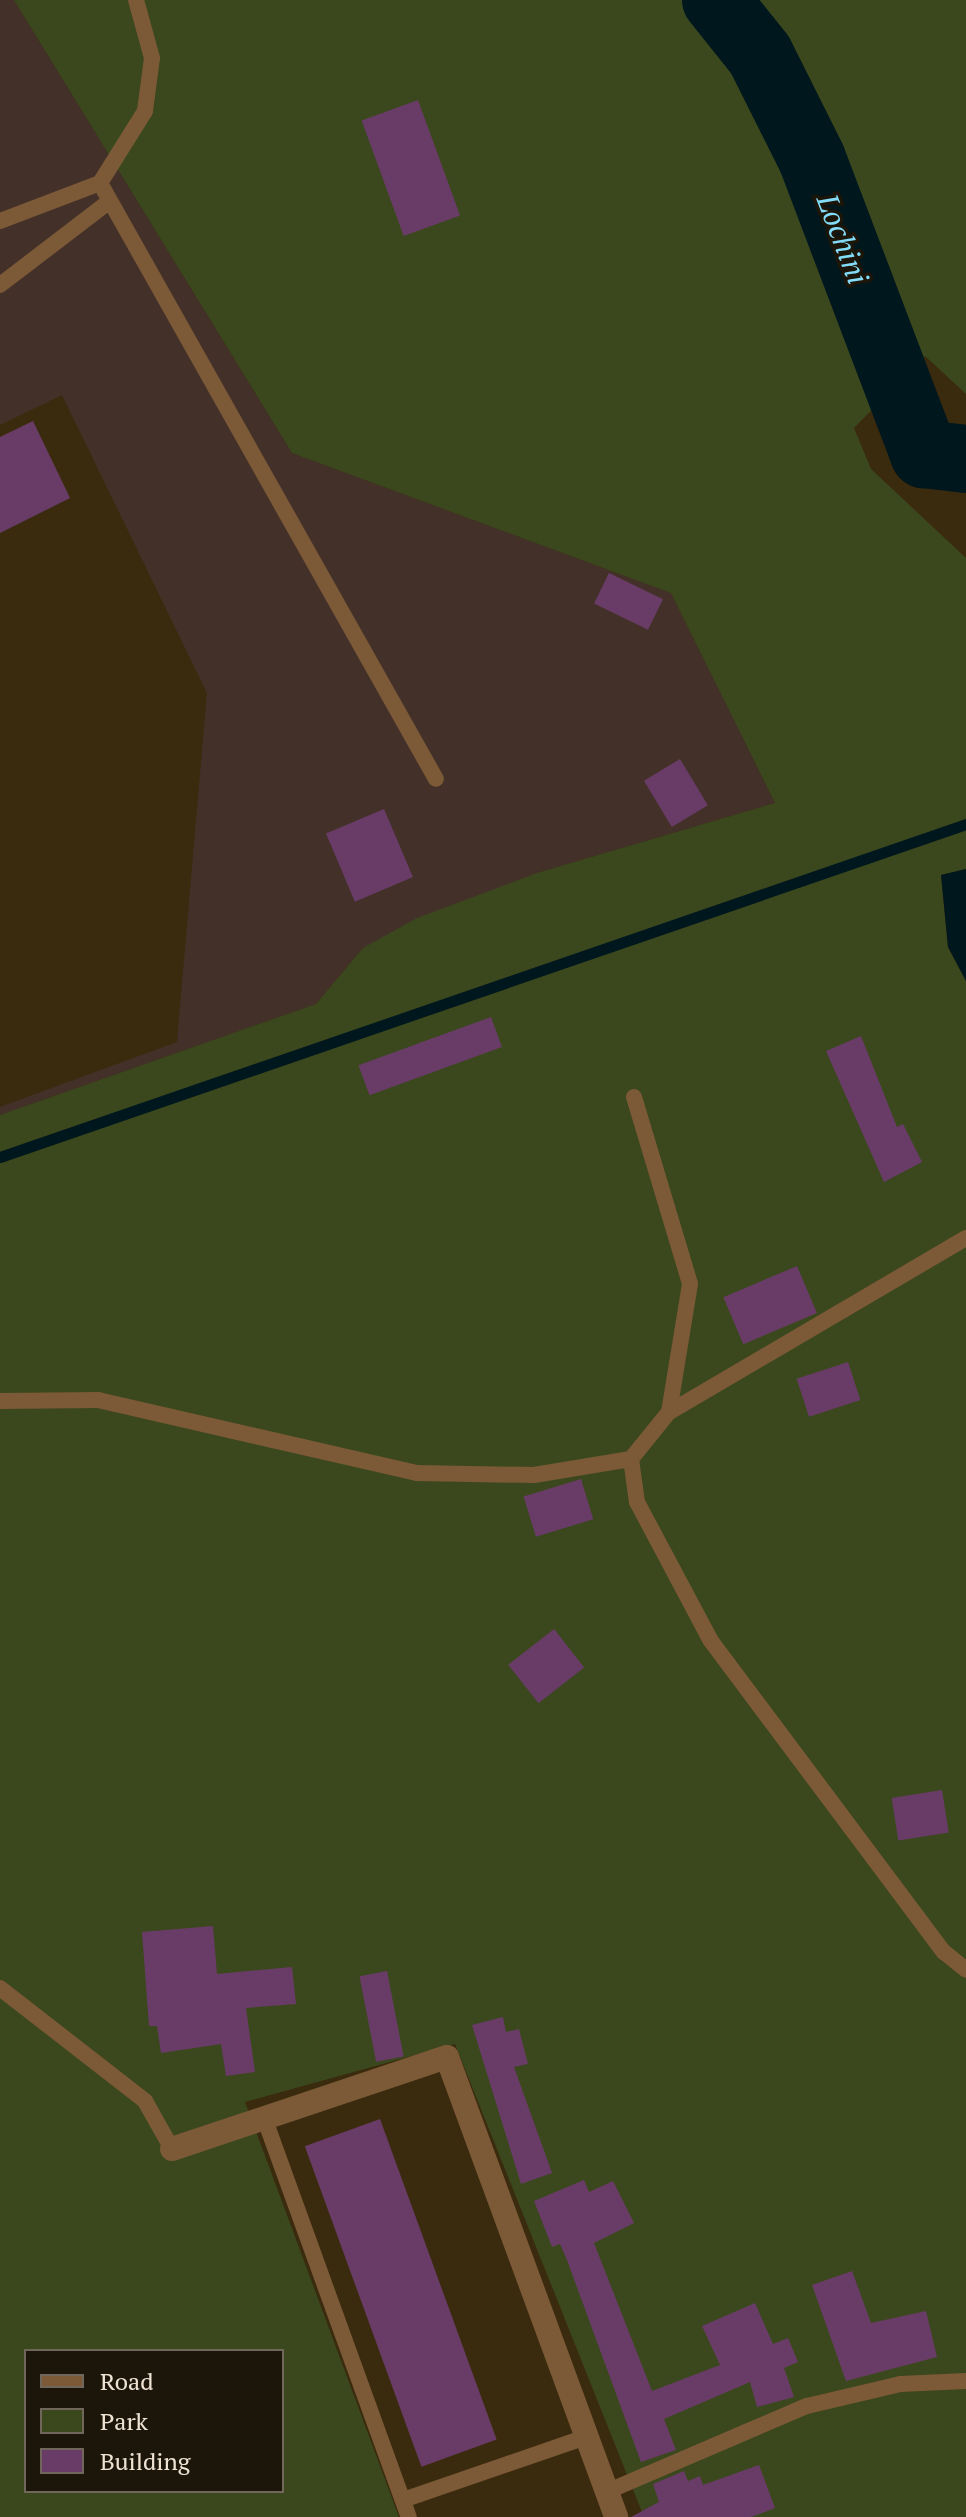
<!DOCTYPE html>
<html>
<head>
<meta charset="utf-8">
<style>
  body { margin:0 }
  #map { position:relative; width:966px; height:2517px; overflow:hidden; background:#3b2b0e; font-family:"PT Serif",serif }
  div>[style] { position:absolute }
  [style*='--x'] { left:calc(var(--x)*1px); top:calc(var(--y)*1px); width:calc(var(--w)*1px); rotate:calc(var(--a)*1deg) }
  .industrial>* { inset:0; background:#433129 }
  .green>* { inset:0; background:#3b481d }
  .water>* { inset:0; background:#00171e }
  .stream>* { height:11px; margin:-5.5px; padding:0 5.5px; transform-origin:5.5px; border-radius:5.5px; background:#00171e }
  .river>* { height:68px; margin:-34px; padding:0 34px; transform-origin:34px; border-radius:34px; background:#00171e }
  .building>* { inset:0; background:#693c68; transform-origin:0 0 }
  .lane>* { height:16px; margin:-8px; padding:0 8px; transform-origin:8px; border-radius:8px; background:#7c5937 }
  .street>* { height:24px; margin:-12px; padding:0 12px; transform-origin:12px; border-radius:12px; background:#7c5937 }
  span { translate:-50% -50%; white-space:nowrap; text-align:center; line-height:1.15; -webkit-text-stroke:7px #1c1509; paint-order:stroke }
  .water-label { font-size:30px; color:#83ddfa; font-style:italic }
  .legend { position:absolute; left:24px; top:2349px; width:260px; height:144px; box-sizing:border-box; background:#1c1509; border:2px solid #70675a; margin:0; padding:10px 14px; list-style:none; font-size:24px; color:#eee3d3 }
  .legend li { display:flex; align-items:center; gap:16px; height:40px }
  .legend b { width:40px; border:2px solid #70675a }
</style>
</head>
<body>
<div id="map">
  <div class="industrial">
    <div style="clip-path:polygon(0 0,14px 0,292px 453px,671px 593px,775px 803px,537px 873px,363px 948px,316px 1004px,0 1115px,0 1107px,177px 1042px,207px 693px,62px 395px,0 425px)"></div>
  </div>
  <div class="green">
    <div style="clip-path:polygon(evenodd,14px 0,966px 0,966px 394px,925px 356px,854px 428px,871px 469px,966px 558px,966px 869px,941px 875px,948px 947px,966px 981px,966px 2517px,644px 2517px,455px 2044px,245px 2102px,399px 2517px,0 2517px,0 1115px,316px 1004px,363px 948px,417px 918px,537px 873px,775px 803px,671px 593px,292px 453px,14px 0,26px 2351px,282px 2351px,282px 2491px,26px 2491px,26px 2351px)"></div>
  </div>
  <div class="water">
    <div style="clip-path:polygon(966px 869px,966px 981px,948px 947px,941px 875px)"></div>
  </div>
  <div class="stream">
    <div style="--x:0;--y:1157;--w:1022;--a:-19.02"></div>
  </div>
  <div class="river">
    <div style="--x:716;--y:0;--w:70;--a:51.3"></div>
    <div style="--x:760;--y:55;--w:116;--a:63.4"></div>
    <div style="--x:812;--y:159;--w:316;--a:69.2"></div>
    <div style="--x:924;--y:454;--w:42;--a:6.8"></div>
  </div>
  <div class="building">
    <div style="left:418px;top:100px;width:123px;height:60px;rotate:70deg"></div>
    <div style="clip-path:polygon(33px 421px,70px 498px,0 533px,0 437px)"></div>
    <div style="left:609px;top:573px;width:60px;height:34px;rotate:26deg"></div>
    <div style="left:680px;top:759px;width:54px;height:42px;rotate:59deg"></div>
    <div style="left:384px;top:809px;width:74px;height:63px;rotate:67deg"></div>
    <div style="left:491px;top:1017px;width:32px;height:141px;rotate:70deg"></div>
    <div style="clip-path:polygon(861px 1036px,897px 1127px,903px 1124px,922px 1162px,884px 1182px,826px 1051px)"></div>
    <div style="left:797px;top:1266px;width:51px;height:80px;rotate:67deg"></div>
    <div style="left:848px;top:1362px;width:40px;height:54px;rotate:72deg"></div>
    <div style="left:581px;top:1479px;width:42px;height:60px;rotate:73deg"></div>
    <div style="left:554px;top:1629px;width:49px;height:58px;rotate:52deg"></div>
    <div style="left:942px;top:1790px;width:43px;height:51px;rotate:81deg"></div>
    <div style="clip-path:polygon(213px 1926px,217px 1974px,292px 1967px,296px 2004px,246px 2008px,255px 2072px,226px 2076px,221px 2044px,161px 2053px,157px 2026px,149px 2026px,142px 1932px)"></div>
    <div style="left:387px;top:1971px;width:87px;height:28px;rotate:79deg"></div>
    <div style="clip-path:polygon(503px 2017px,506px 2032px,519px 2029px,528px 2064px,514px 2067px,552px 2173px,521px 2184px,472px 2025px)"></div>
    <div style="left:380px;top:2119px;width:341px;height:80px;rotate:70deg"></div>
    <div style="clip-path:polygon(584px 2180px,589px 2192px,613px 2181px,634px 2223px,594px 2243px,652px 2391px,720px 2365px,702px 2326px,755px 2303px,773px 2344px,788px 2338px,798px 2362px,784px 2368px,794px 2397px,757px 2407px,750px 2382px,664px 2419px,676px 2450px,641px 2462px,567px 2260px,560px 2244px,552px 2247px,534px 2201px)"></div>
    <div style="clip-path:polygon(852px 2271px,871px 2323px,926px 2311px,937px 2357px,846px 2381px,812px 2285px)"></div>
    <div style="clip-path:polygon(759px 2465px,775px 2508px,751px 2517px,631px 2517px,659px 2502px,653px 2484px,684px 2471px,688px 2481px,700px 2476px,703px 2485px)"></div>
  </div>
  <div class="lane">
    <div style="--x:100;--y:183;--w:684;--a:60.59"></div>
    <div style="--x:0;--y:221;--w:107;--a:-20.8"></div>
    <div style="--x:100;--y:183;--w:85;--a:-58"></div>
    <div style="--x:145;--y:111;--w:53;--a:-82.5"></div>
    <div style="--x:152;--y:58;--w:60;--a:-105.4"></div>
    <div style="--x:0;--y:285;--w:138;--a:-37.4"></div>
    <div style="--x:634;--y:1097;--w:195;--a:73.3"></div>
    <div style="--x:690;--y:1284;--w:130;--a:99.3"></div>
    <div style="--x:966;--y:1238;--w:344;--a:149.6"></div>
    <div style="--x:669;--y:1412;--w:60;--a:129"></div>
    <div style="--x:631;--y:1459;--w:43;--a:82.1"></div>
    <div style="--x:637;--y:1502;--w:157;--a:62"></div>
    <div style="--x:711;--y:1641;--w:389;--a:53.2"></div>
    <div style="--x:944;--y:1952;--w:28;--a:39"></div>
    <div style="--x:0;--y:1401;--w:98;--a:-0.6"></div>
    <div style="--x:98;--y:1400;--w:326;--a:12.9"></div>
    <div style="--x:416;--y:1473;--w:118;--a:1"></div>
    <div style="--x:534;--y:1475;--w:98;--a:-9.4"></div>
    <div style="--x:0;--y:1988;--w:184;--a:37.9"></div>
    <div style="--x:145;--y:2101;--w:55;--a:60.6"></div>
    <div style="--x:265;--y:2120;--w:422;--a:70.1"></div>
    <div style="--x:606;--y:2492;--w:219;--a:-23.2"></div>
    <div style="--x:807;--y:2406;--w:96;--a:-13.3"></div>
    <div style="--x:900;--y:2384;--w:66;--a:-2.6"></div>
    <div style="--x:403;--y:2500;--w:194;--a:-19"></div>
  </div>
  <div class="street">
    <div style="--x:172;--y:2149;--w:290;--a:-18.5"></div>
    <div style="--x:447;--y:2057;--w:490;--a:69.8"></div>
  </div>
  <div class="water-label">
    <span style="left:843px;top:239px;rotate:69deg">Lochini</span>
  </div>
  <ul class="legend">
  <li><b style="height:10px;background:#7c5937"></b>Road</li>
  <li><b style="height:22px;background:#3b481d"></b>Park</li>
  <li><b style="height:22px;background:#693c68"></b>Building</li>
  </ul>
</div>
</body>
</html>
